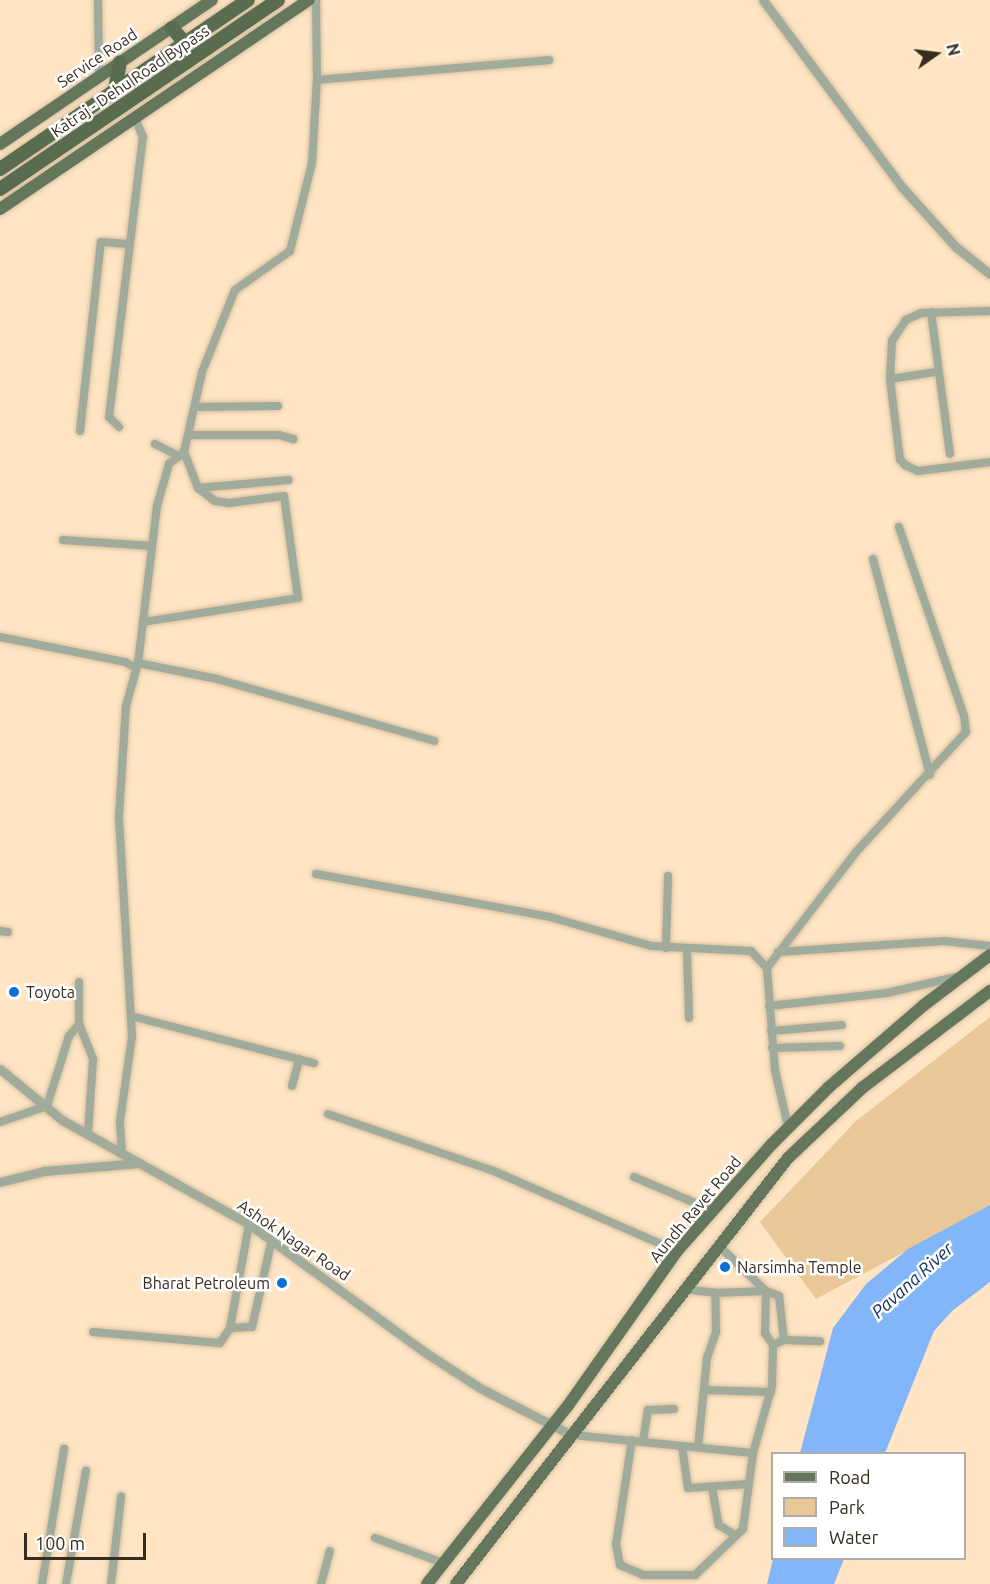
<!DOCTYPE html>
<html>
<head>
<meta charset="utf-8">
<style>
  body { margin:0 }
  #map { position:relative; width:990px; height:1584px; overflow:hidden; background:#ffe5c3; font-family:Ubuntu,sans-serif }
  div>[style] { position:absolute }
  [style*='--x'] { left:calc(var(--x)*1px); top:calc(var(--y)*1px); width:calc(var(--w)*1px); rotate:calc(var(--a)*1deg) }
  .green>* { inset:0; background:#e9c797 }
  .water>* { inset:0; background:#83b6f9 }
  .roads { filter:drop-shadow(0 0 2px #d7c0a2) drop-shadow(0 0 2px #d7c0a2) }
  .minor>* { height:8px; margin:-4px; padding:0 4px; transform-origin:4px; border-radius:4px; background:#a0ab9c }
  .tertiary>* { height:9px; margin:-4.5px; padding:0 4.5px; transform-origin:4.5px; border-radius:4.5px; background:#a0ab9c }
  .primary>* { height:12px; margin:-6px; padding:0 6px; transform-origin:6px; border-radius:6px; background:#64765c }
  .trunk>* { height:14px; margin:-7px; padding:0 7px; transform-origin:7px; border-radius:7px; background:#596c50 }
  .dots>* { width:16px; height:16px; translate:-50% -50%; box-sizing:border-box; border:3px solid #fff; border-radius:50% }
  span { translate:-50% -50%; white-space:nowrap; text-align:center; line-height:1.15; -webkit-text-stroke:5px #fff; paint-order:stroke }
  .street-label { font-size:16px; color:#362c1f }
  .poi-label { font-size:16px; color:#362c1f }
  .left { translate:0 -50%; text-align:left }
  .right { translate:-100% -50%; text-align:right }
  .water-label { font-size:18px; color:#0e2f59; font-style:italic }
  .legend { position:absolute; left:771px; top:1452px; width:195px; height:108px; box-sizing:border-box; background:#fff; border:2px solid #afaba5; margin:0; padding:8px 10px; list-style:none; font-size:18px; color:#362c1f }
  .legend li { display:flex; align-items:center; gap:12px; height:30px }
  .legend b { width:30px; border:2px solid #afaba5 }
  .north { position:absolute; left:906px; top:24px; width:60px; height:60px; -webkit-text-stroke:4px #fff; paint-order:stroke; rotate:76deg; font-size:16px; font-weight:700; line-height:24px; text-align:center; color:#362c1f }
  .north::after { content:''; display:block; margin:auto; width:21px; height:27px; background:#362c1f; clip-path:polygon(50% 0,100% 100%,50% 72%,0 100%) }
  .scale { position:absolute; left:24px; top:1533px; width:122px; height:27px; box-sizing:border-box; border:3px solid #362c1f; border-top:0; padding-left:8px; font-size:18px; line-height:21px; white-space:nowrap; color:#362c1f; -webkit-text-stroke:4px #fff; paint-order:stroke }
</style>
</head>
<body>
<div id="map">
  <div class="green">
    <div style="clip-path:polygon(990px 1017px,990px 1206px,816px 1299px,760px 1222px,856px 1121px)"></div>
  </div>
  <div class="water">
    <div style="clip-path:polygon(990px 1205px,990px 1282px,952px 1311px,934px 1331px,885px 1453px,800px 1453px,833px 1328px,866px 1284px,908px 1249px)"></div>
    <div style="clip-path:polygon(773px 1559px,773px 1558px,844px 1559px,834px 1584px,767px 1584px)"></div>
  </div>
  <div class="roads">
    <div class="minor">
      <div style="--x:98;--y:0;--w:76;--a:89.2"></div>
      <div style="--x:317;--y:80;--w:233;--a:-4.9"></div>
      <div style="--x:990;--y:311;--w:69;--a:178.3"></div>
      <div style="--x:921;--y:313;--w:17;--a:155"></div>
      <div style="--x:906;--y:320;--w:25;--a:124"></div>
      <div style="--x:892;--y:341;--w:38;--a:93"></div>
      <div style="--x:890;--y:379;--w:81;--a:82.9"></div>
      <div style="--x:900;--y:459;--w:8;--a:50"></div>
      <div style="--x:905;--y:465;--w:14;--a:25"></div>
      <div style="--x:918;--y:471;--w:73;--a:-7.1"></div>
      <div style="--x:931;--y:312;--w:143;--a:82.4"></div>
      <div style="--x:890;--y:379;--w:47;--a:-8.7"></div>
      <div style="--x:195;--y:407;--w:83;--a:-0.7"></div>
      <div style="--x:119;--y:427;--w:14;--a:-135"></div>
      <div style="--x:109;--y:417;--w:282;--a:-83.1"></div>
      <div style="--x:143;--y:137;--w:21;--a:-113"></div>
      <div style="--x:80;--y:431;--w:190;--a:-83.7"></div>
      <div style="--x:101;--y:242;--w:28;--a:4"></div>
      <div style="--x:188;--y:435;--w:91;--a:0"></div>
      <div style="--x:279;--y:435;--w:15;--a:16"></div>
      <div style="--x:155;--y:444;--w:27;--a:27"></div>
      <div style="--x:198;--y:488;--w:91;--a:-5"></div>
      <div style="--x:63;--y:540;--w:89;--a:3.9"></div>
      <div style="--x:873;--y:559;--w:223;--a:75.2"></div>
      <div style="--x:143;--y:622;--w:157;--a:-8.8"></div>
      <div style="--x:298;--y:598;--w:103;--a:-97.8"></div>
      <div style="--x:284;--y:496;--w:55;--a:172.7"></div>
      <div style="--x:229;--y:503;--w:14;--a:-172"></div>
      <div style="--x:215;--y:501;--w:21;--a:-143"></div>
      <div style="--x:198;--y:488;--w:39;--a:-111"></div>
      <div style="--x:0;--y:637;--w:127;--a:11.3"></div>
      <div style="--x:125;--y:662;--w:13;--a:29"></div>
      <div style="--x:138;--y:663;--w:81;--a:11.4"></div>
      <div style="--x:217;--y:679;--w:226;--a:15.9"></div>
      <div style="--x:316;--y:874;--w:238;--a:10.4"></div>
      <div style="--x:550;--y:917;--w:105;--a:16"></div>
      <div style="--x:651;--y:946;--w:100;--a:2.9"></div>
      <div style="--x:751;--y:951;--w:23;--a:47"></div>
      <div style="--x:0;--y:931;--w:8;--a:7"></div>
      <div style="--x:666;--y:948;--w:72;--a:-88.4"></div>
      <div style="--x:687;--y:950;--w:68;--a:88.3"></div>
      <div style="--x:778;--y:952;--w:166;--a:-3.8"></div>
      <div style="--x:944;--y:941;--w:46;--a:6.2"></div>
      <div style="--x:769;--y:1006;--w:119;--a:-6.3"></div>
      <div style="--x:887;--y:993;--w:71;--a:-13.1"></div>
      <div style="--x:131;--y:1016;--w:189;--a:14.4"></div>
      <div style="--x:79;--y:1024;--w:38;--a:68"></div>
      <div style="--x:93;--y:1059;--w:75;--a:93.8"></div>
      <div style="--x:771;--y:1031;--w:71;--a:-4.8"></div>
      <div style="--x:772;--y:1048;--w:68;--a:-1.7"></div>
      <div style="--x:292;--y:1086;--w:28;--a:-75"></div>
      <div style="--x:328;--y:1114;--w:178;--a:19"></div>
      <div style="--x:496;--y:1172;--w:197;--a:23.6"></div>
      <div style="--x:0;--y:1122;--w:50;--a:-18.8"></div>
      <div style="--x:47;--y:1106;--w:73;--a:-72.6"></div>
      <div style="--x:69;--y:1036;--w:16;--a:-50"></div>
      <div style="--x:79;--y:1024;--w:42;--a:-90"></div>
      <div style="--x:788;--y:1126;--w:57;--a:-103.1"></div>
      <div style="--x:775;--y:1070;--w:102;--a:-94.5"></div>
      <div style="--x:767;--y:968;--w:146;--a:-52.5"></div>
      <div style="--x:856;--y:852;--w:163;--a:-47.5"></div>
      <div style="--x:966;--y:732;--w:16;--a:-97"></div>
      <div style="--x:964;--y:716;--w:200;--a:-109"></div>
      <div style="--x:122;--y:1153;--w:32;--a:-94"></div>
      <div style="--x:120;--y:1121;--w:85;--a:-81.9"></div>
      <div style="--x:132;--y:1037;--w:221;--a:-93.4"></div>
      <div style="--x:119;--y:816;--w:110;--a:-86.4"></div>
      <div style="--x:126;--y:706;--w:45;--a:-74.4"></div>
      <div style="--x:138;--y:663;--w:158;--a:-83.1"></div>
      <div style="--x:157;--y:506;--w:44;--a:-74.1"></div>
      <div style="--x:169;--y:464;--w:19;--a:-39"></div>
      <div style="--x:184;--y:452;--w:82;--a:-77.3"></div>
      <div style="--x:202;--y:372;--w:88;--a:-68.1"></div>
      <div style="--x:235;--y:290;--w:67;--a:-35.3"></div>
      <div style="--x:290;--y:251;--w:91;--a:-76"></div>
      <div style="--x:312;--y:163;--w:83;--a:-86.6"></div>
      <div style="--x:317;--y:80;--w:80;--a:-90.7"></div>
      <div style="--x:634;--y:1177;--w:87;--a:23"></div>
      <div style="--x:718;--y:1245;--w:66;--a:43.8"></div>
      <div style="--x:766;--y:1291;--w:14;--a:21"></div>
      <div style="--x:779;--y:1296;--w:44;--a:83.5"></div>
      <div style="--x:684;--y:1289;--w:31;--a:7"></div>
      <div style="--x:715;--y:1293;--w:51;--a:-2.2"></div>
      <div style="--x:766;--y:1291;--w:42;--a:91.4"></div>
      <div style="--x:765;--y:1333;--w:14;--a:56"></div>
      <div style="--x:230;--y:1328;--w:22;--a:-3"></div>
      <div style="--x:252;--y:1327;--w:90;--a:-77.2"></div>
      <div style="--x:93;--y:1332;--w:127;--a:5"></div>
      <div style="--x:220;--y:1343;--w:18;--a:-56"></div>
      <div style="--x:230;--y:1328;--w:106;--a:-79.6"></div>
      <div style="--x:704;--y:1390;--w:67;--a:1.7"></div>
      <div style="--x:572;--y:1435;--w:182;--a:5.7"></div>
      <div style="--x:632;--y:1440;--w:105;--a:98.7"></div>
      <div style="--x:616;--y:1544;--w:21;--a:79"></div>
      <div style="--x:620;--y:1565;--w:25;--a:23"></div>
      <div style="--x:643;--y:1575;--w:52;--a:0"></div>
      <div style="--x:695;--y:1575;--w:66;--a:-43.8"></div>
      <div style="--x:743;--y:1529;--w:77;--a:-82.5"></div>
      <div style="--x:753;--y:1453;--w:70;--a:-74.2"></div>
      <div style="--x:772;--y:1386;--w:41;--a:-88.6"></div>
      <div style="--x:773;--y:1345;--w:12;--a:-24"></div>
      <div style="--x:784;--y:1340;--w:36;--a:2"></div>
      <div style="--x:643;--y:1441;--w:31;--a:-81"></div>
      <div style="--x:648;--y:1410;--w:26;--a:-2"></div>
      <div style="--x:682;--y:1446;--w:42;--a:81.9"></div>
      <div style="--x:688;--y:1488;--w:61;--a:-3.8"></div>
      <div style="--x:698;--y:1447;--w:89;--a:-84.2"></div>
      <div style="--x:707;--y:1358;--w:28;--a:-71"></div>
      <div style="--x:716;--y:1332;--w:39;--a:-91"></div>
      <div style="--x:712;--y:1487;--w:39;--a:80"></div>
      <div style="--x:719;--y:1525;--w:20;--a:33"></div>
      <div style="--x:375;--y:1538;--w:72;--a:20.2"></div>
      <div style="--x:42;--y:1584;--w:137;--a:-80.7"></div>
      <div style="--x:66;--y:1584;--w:115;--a:-80"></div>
      <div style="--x:111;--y:1584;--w:88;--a:-83.4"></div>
      <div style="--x:321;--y:1584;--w:34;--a:-75"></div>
    </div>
    <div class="tertiary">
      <div style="--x:763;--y:0;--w:232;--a:53.4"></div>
      <div style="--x:901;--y:186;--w:82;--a:48"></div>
      <div style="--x:956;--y:247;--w:43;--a:38.5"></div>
      <div style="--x:0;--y:1069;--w:80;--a:39.4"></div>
      <div style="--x:62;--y:1120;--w:214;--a:29.1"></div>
      <div style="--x:249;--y:1224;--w:215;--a:36.1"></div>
      <div style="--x:423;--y:1351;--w:68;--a:33"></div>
      <div style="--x:480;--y:1388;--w:103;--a:27.1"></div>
      <div style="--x:0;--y:1182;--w:45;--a:-14"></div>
      <div style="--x:44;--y:1171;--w:96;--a:-4.8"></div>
    </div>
    <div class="primary">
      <div style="--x:0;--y:144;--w:256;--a:-34.2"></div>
      <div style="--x:0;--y:209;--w:373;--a:-34.1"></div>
      <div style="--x:427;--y:1584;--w:226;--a:-51.7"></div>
      <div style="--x:567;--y:1407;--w:191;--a:-54.8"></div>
      <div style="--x:677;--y:1251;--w:143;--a:-48.4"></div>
      <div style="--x:772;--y:1144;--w:81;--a:-45"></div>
      <div style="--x:829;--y:1087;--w:125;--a:-40.8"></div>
      <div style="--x:924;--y:1005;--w:83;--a:-37.1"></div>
      <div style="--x:456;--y:1584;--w:540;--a:-52.07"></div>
      <div style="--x:788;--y:1158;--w:102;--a:-43.4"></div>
      <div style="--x:862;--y:1088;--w:161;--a:-37.2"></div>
    </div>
    <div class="trunk">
      <div style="--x:172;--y:28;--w:20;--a:49"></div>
      <div style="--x:115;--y:90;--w:28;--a:-80"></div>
      <div style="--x:0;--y:169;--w:300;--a:-34.3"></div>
      <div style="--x:0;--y:189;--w:336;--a:-34.2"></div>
    </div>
  </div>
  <div class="dots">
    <div style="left:14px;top:992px;background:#0b6dd5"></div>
    <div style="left:725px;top:1267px;background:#0b6dd5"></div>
    <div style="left:282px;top:1283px;background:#0b6dd5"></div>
  </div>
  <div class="street-label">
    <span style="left:97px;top:58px;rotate:-34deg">Service Road</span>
    <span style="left:130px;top:81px;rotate:-34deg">Katraj - Dehu Road Bypass</span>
    <span style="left:695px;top:1209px;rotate:-50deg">Aundh Ravet Road</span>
    <span style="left:294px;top:1240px;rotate:34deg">Ashok Nagar Road</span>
  </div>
  <div class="poi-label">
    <span class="left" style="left:26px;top:992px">Toyota</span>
    <span class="left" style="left:737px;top:1267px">Narsimha Temple</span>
    <span class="right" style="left:270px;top:1283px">Bharat Petroleum</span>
  </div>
  <div class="water-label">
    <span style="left:912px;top:1280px;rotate:-42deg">Pavana River</span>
  </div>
  <ul class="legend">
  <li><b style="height:8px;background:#64765c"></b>Road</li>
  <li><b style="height:16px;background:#e9c797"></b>Park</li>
  <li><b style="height:16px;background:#83b6f9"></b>Water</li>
  </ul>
  <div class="north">N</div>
  <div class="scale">100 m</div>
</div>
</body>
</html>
